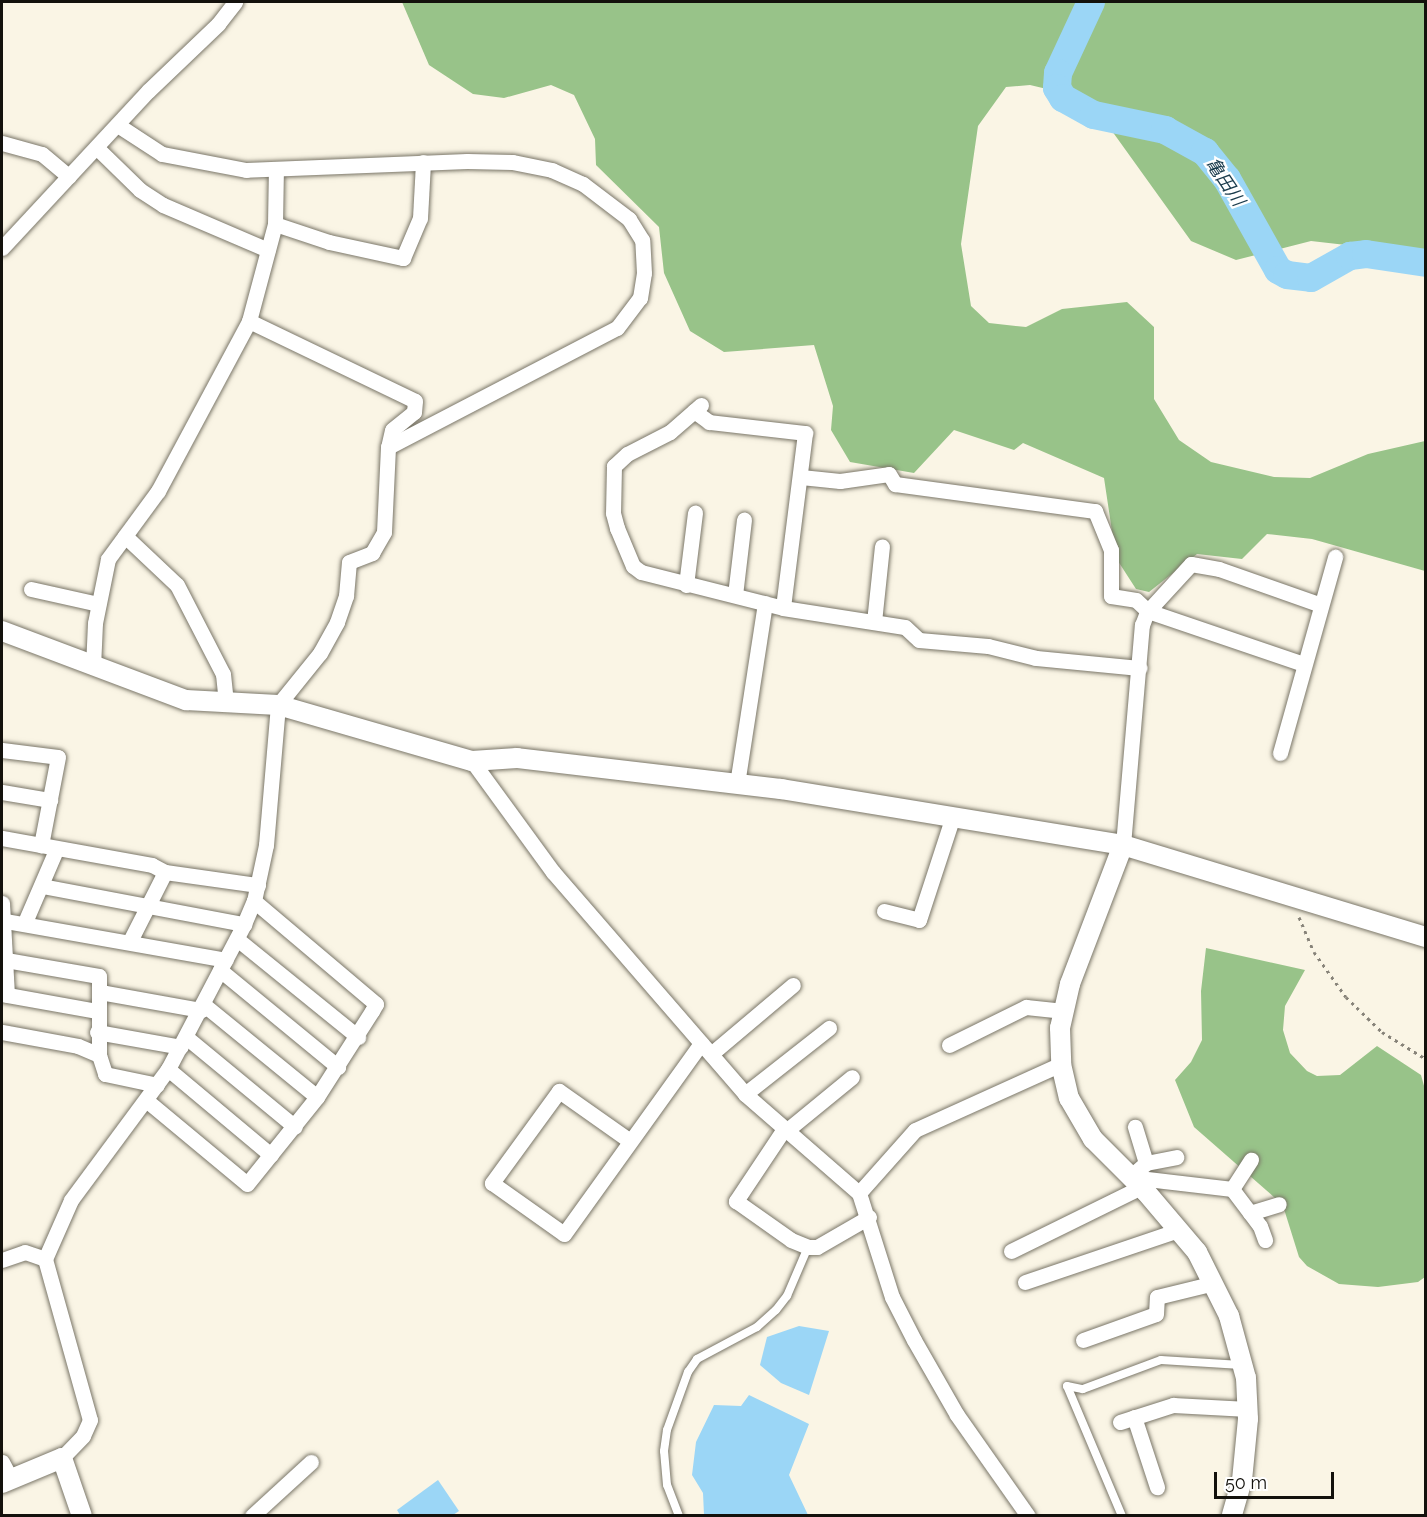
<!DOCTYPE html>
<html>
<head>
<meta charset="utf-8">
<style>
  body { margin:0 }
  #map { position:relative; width:1427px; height:1517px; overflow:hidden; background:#faf5e5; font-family:Raleway,"Noto Sans JP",sans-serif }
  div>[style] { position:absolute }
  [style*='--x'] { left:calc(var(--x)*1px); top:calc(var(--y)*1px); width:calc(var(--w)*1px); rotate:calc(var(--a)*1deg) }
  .forest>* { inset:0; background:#98c389 }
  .water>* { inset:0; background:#9bd6f6 }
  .river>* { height:28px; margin:-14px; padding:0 14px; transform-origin:14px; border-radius:14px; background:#9bd6f6 }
  .path>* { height:3px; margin-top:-1.5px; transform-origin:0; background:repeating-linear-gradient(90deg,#878379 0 3px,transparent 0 7.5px) }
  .roads { filter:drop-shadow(0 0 2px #7a7668) drop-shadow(0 0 2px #7a7668) }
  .service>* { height:8px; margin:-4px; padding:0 4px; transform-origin:4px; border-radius:4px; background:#fff }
  .minor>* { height:15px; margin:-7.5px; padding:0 7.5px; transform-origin:7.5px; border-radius:7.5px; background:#fff }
  .tertiary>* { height:20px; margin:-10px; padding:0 10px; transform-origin:10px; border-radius:10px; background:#fff }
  span { translate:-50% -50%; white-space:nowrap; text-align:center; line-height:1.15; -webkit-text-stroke:4.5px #fff; paint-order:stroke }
  .water-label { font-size:18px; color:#183a4b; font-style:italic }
  .frame { position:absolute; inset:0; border:3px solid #13110c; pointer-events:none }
  .scale { position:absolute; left:1214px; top:1472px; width:120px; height:27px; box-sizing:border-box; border:3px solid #13110c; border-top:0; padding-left:8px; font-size:18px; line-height:21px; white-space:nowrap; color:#13110c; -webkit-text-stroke:4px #fff; paint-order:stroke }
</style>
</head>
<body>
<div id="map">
  <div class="forest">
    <div style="clip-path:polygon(402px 2px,1425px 2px,1425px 254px,1311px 241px,1236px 260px,1191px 241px,1089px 99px,1030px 85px,1006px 87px,978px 126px,961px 244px,971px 306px,989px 323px,1026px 327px,1062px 309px,1127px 302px,1154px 327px,1154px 399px,1179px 440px,1211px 462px,1274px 477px,1310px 478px,1368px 454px,1425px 441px,1425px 571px,1312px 539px,1267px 534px,1242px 559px,1197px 554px,1149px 592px,1136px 589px,1116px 558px,1104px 478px,1023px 443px,1014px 450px,954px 430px,914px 473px,850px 462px,831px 430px,833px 406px,814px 345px,724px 352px,690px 331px,664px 273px,659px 227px,596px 165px,595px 139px,574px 95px,551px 85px,504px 98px,473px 94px,429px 65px)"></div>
    <div style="clip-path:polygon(1206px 948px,1305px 970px,1285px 1006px,1283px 1030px,1290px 1053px,1307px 1071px,1317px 1076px,1340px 1075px,1377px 1046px,1421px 1075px,1426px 1093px,1425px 1277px,1418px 1282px,1378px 1287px,1339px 1284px,1307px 1266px,1299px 1257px,1284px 1209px,1275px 1198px,1194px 1127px,1175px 1080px,1191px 1062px,1202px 1040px,1201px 991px)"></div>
  </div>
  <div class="water">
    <div style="clip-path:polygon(799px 1326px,829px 1331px,809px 1395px,781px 1383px,760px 1365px,767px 1337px)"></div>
    <div style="clip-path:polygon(749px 1395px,809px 1424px,789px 1475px,808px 1515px,704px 1515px,703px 1493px,692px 1475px,696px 1442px,714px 1405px,741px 1406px)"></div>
    <div style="clip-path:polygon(438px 1480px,459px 1511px,453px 1515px,400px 1515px,397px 1510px)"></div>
  </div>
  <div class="river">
    <div style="--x:1091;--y:2;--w:78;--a:114.9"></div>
    <div style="--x:1058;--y:73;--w:15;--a:94"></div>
    <div style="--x:1057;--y:88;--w:12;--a:59"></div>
    <div style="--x:1063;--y:98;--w:35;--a:29"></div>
    <div style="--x:1094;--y:115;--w:73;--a:11.9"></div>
    <div style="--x:1165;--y:130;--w:46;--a:28.8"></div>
    <div style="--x:1205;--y:152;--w:35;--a:51"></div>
    <div style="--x:1227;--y:179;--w:104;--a:60.7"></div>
    <div style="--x:1278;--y:270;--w:10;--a:29"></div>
    <div style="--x:1287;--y:275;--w:24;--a:7"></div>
    <div style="--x:1311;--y:278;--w:45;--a:-29.4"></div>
    <div style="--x:1350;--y:256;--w:16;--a:-7"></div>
    <div style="--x:1366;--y:254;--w:61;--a:8.5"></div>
  </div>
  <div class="path">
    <div style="--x:1299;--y:917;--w:38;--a:67"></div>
    <div style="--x:1314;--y:952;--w:55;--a:54.6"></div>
    <div style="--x:1346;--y:997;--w:50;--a:44.2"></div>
    <div style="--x:1382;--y:1032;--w:52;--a:31.5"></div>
  </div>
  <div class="roads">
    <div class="service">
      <div style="--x:679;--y:1516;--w:33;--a:-111"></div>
      <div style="--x:667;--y:1485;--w:34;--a:-95"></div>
      <div style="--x:664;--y:1451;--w:21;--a:-82"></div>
      <div style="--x:667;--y:1430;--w:62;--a:-70.1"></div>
      <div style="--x:688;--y:1372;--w:16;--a:-55"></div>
      <div style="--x:697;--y:1359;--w:68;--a:-28.1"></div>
      <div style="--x:757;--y:1327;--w:25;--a:-42"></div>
      <div style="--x:776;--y:1310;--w:18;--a:-52"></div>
      <div style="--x:787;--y:1296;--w:53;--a:-66.8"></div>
      <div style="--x:1122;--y:1516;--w:141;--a:-112.9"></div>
      <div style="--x:1067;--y:1386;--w:16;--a:11"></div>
      <div style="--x:1083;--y:1389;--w:83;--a:-20.4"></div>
      <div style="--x:1161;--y:1360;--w:80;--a:3.6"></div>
    </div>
    <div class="minor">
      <div style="--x:2;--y:143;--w:41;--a:15.4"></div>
      <div style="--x:42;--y:154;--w:35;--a:40"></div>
      <div style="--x:97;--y:148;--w:60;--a:44.3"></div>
      <div style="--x:140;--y:190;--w:27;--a:33"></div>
      <div style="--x:163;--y:205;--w:114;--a:23.2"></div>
      <div style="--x:275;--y:224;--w:57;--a:18.4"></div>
      <div style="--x:329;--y:242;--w:76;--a:12.2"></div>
      <div style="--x:403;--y:258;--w:43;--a:-67"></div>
      <div style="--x:420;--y:218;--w:56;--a:-86.9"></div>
      <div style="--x:2;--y:248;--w:214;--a:-47.1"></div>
      <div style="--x:148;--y:91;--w:97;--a:-43.7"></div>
      <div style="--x:218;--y:24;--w:28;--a:-52"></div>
      <div style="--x:249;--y:321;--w:184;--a:25.7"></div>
      <div style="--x:415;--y:401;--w:11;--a:95"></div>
      <div style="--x:414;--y:412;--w:28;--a:141"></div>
      <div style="--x:392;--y:430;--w:17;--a:103"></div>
      <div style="--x:701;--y:405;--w:41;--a:138.9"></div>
      <div style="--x:670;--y:432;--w:48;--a:152.9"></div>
      <div style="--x:627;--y:454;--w:18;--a:137"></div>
      <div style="--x:614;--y:466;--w:47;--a:91.2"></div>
      <div style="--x:613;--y:513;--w:16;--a:75"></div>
      <div style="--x:617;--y:528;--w:41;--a:67.2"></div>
      <div style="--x:633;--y:566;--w:10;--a:37"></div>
      <div style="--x:641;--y:572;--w:146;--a:14.2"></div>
      <div style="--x:783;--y:608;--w:123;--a:8.9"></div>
      <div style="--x:905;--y:627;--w:19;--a:43"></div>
      <div style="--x:919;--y:640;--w:69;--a:5"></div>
      <div style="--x:988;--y:646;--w:49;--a:14"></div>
      <div style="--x:1036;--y:658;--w:104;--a:5.5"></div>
      <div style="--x:694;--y:411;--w:19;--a:36"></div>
      <div style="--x:709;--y:422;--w:97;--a:6.5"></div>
      <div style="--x:805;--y:433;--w:176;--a:97.2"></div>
      <div style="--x:801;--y:477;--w:39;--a:6"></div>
      <div style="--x:840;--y:481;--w:49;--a:-8.1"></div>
      <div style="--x:889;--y:474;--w:12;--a:59"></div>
      <div style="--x:895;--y:484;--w:202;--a:7.7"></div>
      <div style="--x:1095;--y:511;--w:42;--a:67.7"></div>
      <div style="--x:1111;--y:550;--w:46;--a:90"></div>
      <div style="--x:1111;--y:596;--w:25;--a:9"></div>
      <div style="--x:1136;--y:600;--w:16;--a:43"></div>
      <div style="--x:1148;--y:611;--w:165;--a:18.8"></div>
      <div style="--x:125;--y:536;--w:71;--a:43.3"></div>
      <div style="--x:177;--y:585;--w:100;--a:62.7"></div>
      <div style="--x:223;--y:674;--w:28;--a:84"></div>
      <div style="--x:686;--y:585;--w:73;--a:-82.9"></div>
      <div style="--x:31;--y:589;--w:69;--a:12.6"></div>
      <div style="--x:735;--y:595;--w:76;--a:-83.2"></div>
      <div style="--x:874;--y:622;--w:76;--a:-84"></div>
      <div style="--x:93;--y:667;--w:44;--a:-87.4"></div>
      <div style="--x:95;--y:623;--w:65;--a:-78.5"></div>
      <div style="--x:108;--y:559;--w:84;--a:-53.7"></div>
      <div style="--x:158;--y:491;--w:193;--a:-61.8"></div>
      <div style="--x:249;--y:321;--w:100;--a:-75"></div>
      <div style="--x:275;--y:224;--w:55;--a:-89"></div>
      <div style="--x:2;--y:750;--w:56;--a:7.1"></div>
      <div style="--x:58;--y:757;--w:90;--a:100.9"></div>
      <div style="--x:1280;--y:753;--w:204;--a:-74.3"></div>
      <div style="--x:472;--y:761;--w:137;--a:53.9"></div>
      <div style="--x:553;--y:872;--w:294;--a:49.1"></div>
      <div style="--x:745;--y:1094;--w:151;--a:41"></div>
      <div style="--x:859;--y:1193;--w:109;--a:72.4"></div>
      <div style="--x:892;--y:1297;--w:48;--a:62.9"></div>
      <div style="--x:914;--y:1340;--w:86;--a:60.2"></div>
      <div style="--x:957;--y:1415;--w:123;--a:54.9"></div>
      <div style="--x:737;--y:784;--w:183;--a:-81.2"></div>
      <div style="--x:2;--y:792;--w:49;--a:9.5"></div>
      <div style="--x:2;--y:838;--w:152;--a:10.2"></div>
      <div style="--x:152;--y:865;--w:15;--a:28"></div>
      <div style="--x:165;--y:872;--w:94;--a:8"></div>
      <div style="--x:1123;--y:845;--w:221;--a:-85.1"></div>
      <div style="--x:1142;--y:625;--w:14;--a:-69"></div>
      <div style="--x:1147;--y:612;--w:65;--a:-47.5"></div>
      <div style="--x:1191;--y:564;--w:28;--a:10"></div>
      <div style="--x:1219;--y:569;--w:108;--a:19.4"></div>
      <div style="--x:42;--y:886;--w:206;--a:10.7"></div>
      <div style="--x:2;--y:903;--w:92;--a:86.9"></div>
      <div style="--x:884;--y:911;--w:36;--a:14"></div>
      <div style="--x:919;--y:920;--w:109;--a:-71.9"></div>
      <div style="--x:5;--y:921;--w:224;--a:10"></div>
      <div style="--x:25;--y:922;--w:78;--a:-66.7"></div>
      <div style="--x:237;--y:939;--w:156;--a:39"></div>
      <div style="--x:130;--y:941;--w:77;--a:-63.1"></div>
      <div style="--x:6;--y:960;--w:94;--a:9.8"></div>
      <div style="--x:99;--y:976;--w:79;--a:90"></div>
      <div style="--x:99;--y:1055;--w:20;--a:72"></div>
      <div style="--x:105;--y:1074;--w:53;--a:11.9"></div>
      <div style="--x:220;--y:970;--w:153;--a:39.4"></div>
      <div style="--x:100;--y:992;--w:103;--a:10.1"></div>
      <div style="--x:2;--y:994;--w:97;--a:10.1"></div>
      <div style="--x:203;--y:1004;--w:147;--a:39.2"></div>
      <div style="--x:2;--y:1032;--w:77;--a:10.4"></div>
      <div style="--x:78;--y:1046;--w:23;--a:23"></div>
      <div style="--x:97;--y:1032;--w:85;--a:10.1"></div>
      <div style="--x:186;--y:1037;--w:141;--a:39.5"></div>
      <div style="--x:949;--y:1045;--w:86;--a:-26.3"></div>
      <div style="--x:1026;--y:1007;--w:38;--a:6"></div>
      <div style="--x:711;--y:1054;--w:107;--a:-40.1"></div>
      <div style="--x:168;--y:1069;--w:134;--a:39.9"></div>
      <div style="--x:745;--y:1094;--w:107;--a:-38.2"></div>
      <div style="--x:146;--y:1100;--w:131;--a:39.7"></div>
      <div style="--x:247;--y:1184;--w:112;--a:-51.2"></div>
      <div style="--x:317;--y:1097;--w:102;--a:-57.4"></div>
      <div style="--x:372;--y:1011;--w:8;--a:-60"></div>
      <div style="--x:376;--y:1004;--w:160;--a:-139.8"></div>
      <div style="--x:784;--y:1129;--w:87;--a:123.7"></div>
      <div style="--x:736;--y:1201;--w:67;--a:35.3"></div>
      <div style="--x:791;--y:1240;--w:18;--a:22"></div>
      <div style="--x:808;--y:1247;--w:9;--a:0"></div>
      <div style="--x:817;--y:1247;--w:60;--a:-30"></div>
      <div style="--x:786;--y:1131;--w:85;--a:-39.3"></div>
      <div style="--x:630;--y:1141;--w:87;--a:-144.8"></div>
      <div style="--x:559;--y:1091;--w:114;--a:126.1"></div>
      <div style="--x:492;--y:1183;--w:88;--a:35.3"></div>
      <div style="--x:564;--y:1234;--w:235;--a:-54.3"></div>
      <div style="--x:1146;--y:1163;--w:31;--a:-11"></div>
      <div style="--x:1130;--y:1177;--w:103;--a:6.7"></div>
      <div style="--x:1232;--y:1189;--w:46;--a:52.9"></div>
      <div style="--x:1260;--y:1226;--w:15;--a:70"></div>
      <div style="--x:1130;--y:1177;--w:21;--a:-41"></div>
      <div style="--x:1146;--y:1163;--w:38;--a:-107"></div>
      <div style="--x:1232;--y:1189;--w:35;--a:-57"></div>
      <div style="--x:859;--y:1193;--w:84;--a:-48.4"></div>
      <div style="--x:915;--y:1130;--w:160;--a:-24.3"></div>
      <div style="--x:1250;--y:1213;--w:30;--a:-17"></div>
      <div style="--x:1011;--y:1251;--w:145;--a:-26.2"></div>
      <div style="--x:45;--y:1259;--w:167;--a:74.4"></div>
      <div style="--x:90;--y:1420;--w:17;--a:114"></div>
      <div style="--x:83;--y:1436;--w:30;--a:134"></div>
      <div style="--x:2;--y:1260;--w:24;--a:-19"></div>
      <div style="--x:25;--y:1252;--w:21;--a:19"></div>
      <div style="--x:45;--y:1259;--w:64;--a:-66.2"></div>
      <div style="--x:71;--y:1200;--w:163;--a:-53.5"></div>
      <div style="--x:168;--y:1069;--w:164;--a:-62.3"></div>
      <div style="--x:244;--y:924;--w:25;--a:-67"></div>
      <div style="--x:254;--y:901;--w:57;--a:-77.9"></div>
      <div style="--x:266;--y:845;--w:141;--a:-85.1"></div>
      <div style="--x:278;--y:705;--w:67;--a:-51.1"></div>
      <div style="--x:320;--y:653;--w:35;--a:-61"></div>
      <div style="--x:337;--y:622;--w:28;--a:-71"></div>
      <div style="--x:346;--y:596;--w:34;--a:-85"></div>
      <div style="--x:349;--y:562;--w:25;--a:-21"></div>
      <div style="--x:372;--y:553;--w:24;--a:-60"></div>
      <div style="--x:384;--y:532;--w:85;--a:-87.3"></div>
      <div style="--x:388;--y:447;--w:258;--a:-27.5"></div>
      <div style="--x:617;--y:328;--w:38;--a:-53"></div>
      <div style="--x:640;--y:298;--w:25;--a:-81"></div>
      <div style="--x:644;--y:273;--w:33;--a:-93"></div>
      <div style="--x:642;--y:240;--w:25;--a:-122"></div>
      <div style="--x:629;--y:219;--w:58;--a:-142.7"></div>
      <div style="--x:583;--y:184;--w:34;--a:-156"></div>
      <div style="--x:552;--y:170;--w:41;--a:-168.7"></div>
      <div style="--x:512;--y:162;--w:45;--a:-178.7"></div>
      <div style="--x:467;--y:161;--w:221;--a:177.7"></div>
      <div style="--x:246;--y:170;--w:86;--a:-169.2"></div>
      <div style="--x:162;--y:154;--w:51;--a:-146.9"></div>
      <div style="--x:1025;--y:1282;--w:163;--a:-18.7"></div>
      <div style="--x:1083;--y:1340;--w:77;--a:-19.6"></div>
      <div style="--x:1156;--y:1314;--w:17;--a:-87"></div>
      <div style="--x:1157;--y:1297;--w:59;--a:-13.8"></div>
      <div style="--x:1134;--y:1417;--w:74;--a:71.8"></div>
      <div style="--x:1120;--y:1422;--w:56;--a:-17.8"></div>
      <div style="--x:1173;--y:1405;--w:75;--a:3.1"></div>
      <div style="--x:2;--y:1462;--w:19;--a:62"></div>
      <div style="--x:252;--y:1516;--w:80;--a:-42.5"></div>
    </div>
    <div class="tertiary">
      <div style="--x:2;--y:631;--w:197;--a:20.6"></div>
      <div style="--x:186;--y:700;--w:92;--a:3.1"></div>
      <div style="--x:278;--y:705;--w:202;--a:16.1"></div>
      <div style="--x:472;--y:761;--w:45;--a:-3.8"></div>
      <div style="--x:517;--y:758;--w:266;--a:6.7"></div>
      <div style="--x:781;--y:789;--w:347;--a:9.3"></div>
      <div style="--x:1123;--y:845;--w:317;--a:16.9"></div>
      <div style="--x:1123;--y:845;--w:149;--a:110.9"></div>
      <div style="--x:1070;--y:984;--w:45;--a:102.8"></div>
      <div style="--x:1060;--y:1028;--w:36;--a:88"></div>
      <div style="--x:1061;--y:1064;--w:35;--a:77"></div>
      <div style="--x:1069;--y:1098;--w:48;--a:59.7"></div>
      <div style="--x:1093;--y:1139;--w:75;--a:45"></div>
      <div style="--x:1146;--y:1192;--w:79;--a:49.6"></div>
      <div style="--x:1197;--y:1252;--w:72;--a:63.4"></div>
      <div style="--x:1229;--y:1316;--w:64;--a:74.7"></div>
      <div style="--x:1246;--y:1378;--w:41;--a:87.2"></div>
      <div style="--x:1248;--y:1419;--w:61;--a:95.6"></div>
      <div style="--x:1242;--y:1480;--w:37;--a:106"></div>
      <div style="--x:2;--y:1483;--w:65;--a:-22.6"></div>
      <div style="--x:62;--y:1458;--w:61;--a:71"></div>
    </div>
  </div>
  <div class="water-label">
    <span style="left:1225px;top:182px;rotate:56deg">亀田川</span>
  </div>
  <div class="frame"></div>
  <div class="scale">50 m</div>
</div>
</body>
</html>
